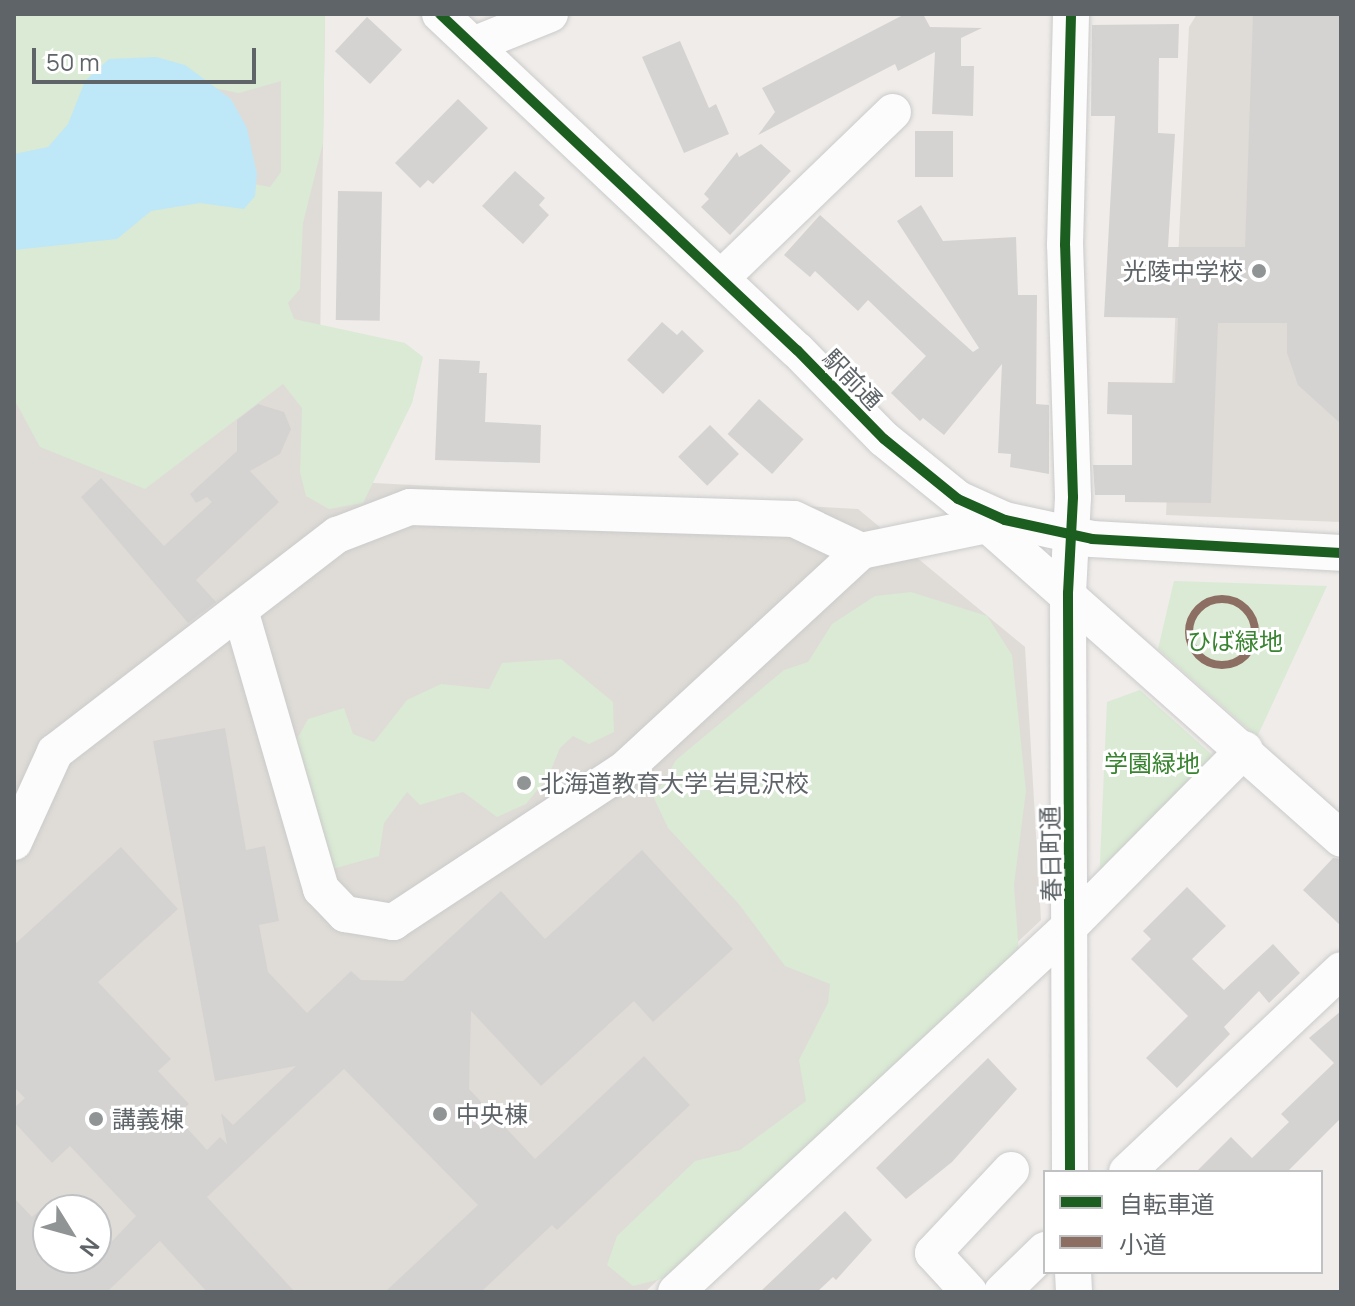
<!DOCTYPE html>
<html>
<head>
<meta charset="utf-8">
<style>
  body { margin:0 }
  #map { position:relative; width:1355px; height:1306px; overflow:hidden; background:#efece9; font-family:Manrope,"Noto Sans JP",sans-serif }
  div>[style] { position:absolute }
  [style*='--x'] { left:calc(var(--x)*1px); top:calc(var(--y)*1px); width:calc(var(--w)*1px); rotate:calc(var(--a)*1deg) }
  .education>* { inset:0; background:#dfdcd7 }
  .green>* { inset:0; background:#daead4 }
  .water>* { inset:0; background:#bee7f8 }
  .building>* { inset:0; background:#d5d3d2; transform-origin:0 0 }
  .roads { filter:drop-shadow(0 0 2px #cbcbcb) drop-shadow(0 0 2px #cbcbcb) }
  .minor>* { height:36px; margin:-18px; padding:0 18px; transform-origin:18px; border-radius:18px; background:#fdfcfc }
  .quiet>* { height:8px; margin-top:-4px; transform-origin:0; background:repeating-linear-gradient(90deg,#8d6e63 0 16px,transparent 0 24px) }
  .quiet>.ring { margin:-4px; padding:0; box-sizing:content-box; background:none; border:8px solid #8d6e63; border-radius:50% }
  .cycleway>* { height:10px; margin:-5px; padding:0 5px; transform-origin:5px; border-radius:5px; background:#1b5e20 }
  .dots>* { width:22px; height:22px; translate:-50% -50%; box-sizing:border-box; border:4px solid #fff; border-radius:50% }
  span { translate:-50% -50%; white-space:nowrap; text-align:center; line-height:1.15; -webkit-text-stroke:6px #fff; paint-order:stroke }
  .poi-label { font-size:24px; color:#5e6468 }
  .right { translate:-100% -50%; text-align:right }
  .left { translate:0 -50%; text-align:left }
  .street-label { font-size:24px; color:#5e6468 }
  .park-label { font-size:24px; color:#388430 }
  .frame { position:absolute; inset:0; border:16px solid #5e6468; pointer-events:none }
  .legend { position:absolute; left:1043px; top:1170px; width:280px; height:104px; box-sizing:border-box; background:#fff; border:2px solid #bfc1c3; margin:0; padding:10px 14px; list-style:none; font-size:24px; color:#5e6468 }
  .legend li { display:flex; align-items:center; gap:16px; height:40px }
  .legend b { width:40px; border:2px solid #bfc1c3 }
  .north { position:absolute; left:32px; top:1194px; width:80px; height:80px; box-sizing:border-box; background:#fff; border:2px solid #bfc1c3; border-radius:50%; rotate:127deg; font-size:22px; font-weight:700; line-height:32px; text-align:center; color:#5e6468 }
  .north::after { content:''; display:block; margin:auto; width:28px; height:36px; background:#919495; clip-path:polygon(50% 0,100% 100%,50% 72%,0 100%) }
  .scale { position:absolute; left:32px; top:48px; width:224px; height:36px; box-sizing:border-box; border:4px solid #5e6468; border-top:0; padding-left:10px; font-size:24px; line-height:28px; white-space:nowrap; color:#5e6468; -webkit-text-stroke:6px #fff; paint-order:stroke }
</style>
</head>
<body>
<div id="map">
  <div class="education">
    <div style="clip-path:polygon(evenodd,14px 14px,325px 14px,318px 480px,858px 509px,1025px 647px,1041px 920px,645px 1292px,14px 1292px,14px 14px,48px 1210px,96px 1210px,96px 1258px,48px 1258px,48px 1210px)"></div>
    <div style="clip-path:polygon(1197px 14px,1341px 14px,1341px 522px,1166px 515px,1189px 27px)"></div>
  </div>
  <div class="green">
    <div style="clip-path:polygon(14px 14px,325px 14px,323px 143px,303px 223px,300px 289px,288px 303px,294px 319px,405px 343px,423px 357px,412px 403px,363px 503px,329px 509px,306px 496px,300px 472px,302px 408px,283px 384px,145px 489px,40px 447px,14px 399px,14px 220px,244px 182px,270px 187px,281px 172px,281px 81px,239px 93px,168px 79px,74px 130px,35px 157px,14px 163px)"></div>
    <div style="clip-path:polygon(1174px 581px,1327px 586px,1257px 737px,1158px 649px)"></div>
    <div style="clip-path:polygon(911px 592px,987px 616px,1012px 655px,1026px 791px,1014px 885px,1019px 954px,673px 1276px,633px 1286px,607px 1265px,617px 1236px,695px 1161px,740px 1150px,806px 1101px,799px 1060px,828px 1003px,830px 984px,785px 966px,738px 903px,668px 828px,654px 798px,676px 760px,784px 670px,808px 662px,832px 624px,875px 596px)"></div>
    <div style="clip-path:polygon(561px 659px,613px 702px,614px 732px,589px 744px,573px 736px,560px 748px,548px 777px,526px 804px,497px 817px,463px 792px,420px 805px,407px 792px,384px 823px,379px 856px,329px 870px,292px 748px,308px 719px,344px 708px,353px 734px,374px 742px,407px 700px,441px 684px,489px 689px,502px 663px)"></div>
    <div style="clip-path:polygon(1140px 690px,1219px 761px,1099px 886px,1107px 702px)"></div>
  </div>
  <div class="water">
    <div style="clip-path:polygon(156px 57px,185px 65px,231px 99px,247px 128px,257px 174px,255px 196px,244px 209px,200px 203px,151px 211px,117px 239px,14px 250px,14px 154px,48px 147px,68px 124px,85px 81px,109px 59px)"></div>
  </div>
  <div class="building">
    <div style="clip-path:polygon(905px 14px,923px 14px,930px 27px,982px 28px,961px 38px,961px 66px,974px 66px,973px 116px,932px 114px,935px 52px,898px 71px,895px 64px,758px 135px,775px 112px,762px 88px)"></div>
    <div style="clip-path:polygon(1253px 14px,1341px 14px,1341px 424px,1298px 385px,1287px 353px,1287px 323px,1218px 323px,1211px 503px,1125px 502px,1125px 495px,1095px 495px,1093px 465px,1132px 465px,1132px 415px,1107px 414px,1108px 382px,1175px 383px,1178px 318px,1104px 317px,1115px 116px,1091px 116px,1092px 25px,1179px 24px,1178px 58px,1159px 58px,1158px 133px,1175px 134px,1168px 247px,1245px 247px)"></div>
    <div style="left:367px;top:17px;width:48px;height:47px;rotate:43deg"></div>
    <div style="clip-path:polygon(680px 41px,709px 108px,716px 104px,729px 134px,684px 153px,642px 57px)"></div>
    <div style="clip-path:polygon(458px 99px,488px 128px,433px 184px,428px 180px,420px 188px,395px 163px)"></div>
    <div style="left:915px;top:131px;width:38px;height:46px"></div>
    <div style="clip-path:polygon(761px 144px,791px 171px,730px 235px,701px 207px,709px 199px,704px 194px,737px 152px,739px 157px)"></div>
    <div style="clip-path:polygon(515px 171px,545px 198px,539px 205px,549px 215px,523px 244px,482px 206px)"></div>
    <div style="left:338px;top:191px;width:44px;height:129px;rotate:1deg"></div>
    <div style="clip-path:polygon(921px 205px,943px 241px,1016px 237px,1018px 295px,1037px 295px,1036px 404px,1049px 405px,1049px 474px,1010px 467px,1011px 454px,998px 453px,1002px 364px,944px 435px,923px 418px,920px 421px,891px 393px,926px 356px,868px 300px,858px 311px,815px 271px,810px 277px,784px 255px,820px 215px,973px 352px,979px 348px,897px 221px)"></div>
    <div style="clip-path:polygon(662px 322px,677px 335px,682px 330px,704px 351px,663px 394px,627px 360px)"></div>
    <div style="clip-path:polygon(439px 359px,480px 361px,479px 373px,487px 373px,485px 422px,541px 425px,540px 463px,435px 460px)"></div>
    <div style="left:759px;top:399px;width:60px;height:47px;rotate:42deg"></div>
    <div style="clip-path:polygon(258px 404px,284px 412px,291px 429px,280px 454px,250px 471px,279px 502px,196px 580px,216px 602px,188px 623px,81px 497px,101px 478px,164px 546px,212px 502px,207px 497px,196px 503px,190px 494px,237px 451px,237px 420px)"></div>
    <div style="left:710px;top:425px;width:41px;height:45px;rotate:45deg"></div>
    <div style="clip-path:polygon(225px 728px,246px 850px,265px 846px,279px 921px,259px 925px,268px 972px,307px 1013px,351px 971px,361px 980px,403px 981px,501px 891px,545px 939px,642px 850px,733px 949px,653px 1022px,634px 1001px,541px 1086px,471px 1011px,469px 1089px,535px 1159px,644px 1056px,690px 1105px,557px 1230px,552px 1225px,481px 1292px,385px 1292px,478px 1205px,344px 1069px,207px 1197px,295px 1292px,207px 1292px,160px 1241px,107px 1292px,14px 1292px,14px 1198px,32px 1217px,48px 1203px,48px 1258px,96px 1258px,136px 1216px,70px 1146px,52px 1163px,14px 1122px,14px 1108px,25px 1098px,14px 1087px,14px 945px,121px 847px,178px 909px,98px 982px,171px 1059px,158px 1071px,189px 1104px,176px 1116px,207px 1150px,220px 1137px,227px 1144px,221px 1113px,233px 1125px,296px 1066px,215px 1081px,153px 741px)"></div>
    <div style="clip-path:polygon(1333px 858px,1341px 859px,1341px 926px,1303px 890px)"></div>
    <div style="clip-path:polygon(1187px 887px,1226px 926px,1192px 959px,1224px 990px,1273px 944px,1300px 973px,1269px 1003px,1259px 991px,1224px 1027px,1230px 1034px,1177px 1088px,1146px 1058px,1188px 1016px,1131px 959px,1151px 939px,1143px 931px)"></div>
    <div style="clip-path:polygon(1341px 1011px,1341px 1118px,1287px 1172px,1196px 1172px,1231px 1137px,1252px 1158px,1289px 1122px,1281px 1114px,1334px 1063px,1309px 1038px)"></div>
    <div style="clip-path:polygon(988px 1058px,1017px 1089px,952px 1162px,906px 1199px,876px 1168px)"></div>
    <div style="clip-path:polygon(845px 1211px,872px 1240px,836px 1280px,833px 1277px,817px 1292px,760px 1292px)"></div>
  </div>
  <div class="roads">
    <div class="minor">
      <div style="--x:440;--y:14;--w:490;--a:43.3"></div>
      <div style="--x:797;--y:350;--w:124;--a:45.7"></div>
      <div style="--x:884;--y:439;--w:95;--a:39"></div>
      <div style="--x:958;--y:499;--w:51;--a:24.1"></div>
      <div style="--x:1005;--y:520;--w:89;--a:12.3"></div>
      <div style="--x:1092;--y:539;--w:249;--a:3.2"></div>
      <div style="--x:473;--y:45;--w:83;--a:-21.9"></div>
      <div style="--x:721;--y:278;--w:239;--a:-44"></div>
      <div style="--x:980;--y:518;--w:483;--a:41.6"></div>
      <div style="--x:240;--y:610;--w:291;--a:73.8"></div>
      <div style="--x:321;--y:889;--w:35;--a:46"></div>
      <div style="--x:345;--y:914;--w:49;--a:9.5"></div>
      <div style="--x:393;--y:922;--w:278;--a:-33.4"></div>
      <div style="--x:625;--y:769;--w:321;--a:-42.7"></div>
      <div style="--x:861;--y:551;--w:130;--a:-11.6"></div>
      <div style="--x:14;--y:842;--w:99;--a:-65.5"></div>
      <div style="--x:55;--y:752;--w:356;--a:-37.6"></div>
      <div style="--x:337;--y:535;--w:78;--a:-21"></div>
      <div style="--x:410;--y:507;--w:384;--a:1.8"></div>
      <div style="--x:794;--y:519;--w:74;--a:25.5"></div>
      <div style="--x:1070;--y:1172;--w:579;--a:-90.2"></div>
      <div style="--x:1068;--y:593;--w:96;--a:-87"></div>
      <div style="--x:1073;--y:497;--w:252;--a:-91.8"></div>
      <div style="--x:1065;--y:245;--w:231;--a:-88.5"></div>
      <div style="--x:1127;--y:1172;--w:294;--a:-43.3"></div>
      <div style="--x:1073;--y:1272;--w:20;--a:87"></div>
      <div style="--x:676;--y:1292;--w:539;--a:-42.9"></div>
      <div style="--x:1071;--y:925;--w:247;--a:-45.3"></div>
      <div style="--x:969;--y:1292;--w:53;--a:-132.7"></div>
      <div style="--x:933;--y:1253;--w:114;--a:-46.8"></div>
      <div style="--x:1002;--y:1292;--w:60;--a:-44.3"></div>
    </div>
  </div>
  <div class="quiet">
    <div class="ring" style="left:1189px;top:599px;width:58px;height:58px"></div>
  </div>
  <div class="cycleway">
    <div style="--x:440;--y:14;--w:490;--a:43.3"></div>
    <div style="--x:797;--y:350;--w:124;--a:45.7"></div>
    <div style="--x:884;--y:439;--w:95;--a:39"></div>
    <div style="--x:958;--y:499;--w:51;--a:24.1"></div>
    <div style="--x:1005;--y:520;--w:89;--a:12.3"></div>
    <div style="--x:1092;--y:539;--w:249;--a:3.2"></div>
    <div style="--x:1070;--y:1172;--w:579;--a:-90.2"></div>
    <div style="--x:1068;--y:593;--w:96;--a:-87"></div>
    <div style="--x:1073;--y:497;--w:252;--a:-91.8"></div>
    <div style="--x:1065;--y:245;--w:231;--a:-88.5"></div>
  </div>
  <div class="dots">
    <div style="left:1259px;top:271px;background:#919495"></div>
    <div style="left:524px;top:783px;background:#919495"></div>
    <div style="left:440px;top:1114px;background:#919495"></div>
    <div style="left:96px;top:1119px;background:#919495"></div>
  </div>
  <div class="poi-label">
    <span class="right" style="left:1243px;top:271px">光陵中学校</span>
    <span class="left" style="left:540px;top:783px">北海道教育大学 岩見沢校</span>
    <span class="left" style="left:456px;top:1114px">中央棟</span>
    <span class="left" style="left:112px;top:1119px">講義棟</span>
  </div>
  <div class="street-label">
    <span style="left:853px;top:379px;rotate:46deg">駅前通</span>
    <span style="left:1050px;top:854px;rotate:-91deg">春日町通</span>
  </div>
  <div class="park-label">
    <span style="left:1235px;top:641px">ひば緑地</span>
    <span style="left:1152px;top:763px">学園緑地</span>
  </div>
  <div class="frame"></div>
  <ul class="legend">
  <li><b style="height:10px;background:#1b5e20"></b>自転車道</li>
  <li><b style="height:10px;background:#8d6e63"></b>小道</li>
  </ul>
  <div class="north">N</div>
  <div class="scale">50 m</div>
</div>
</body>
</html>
